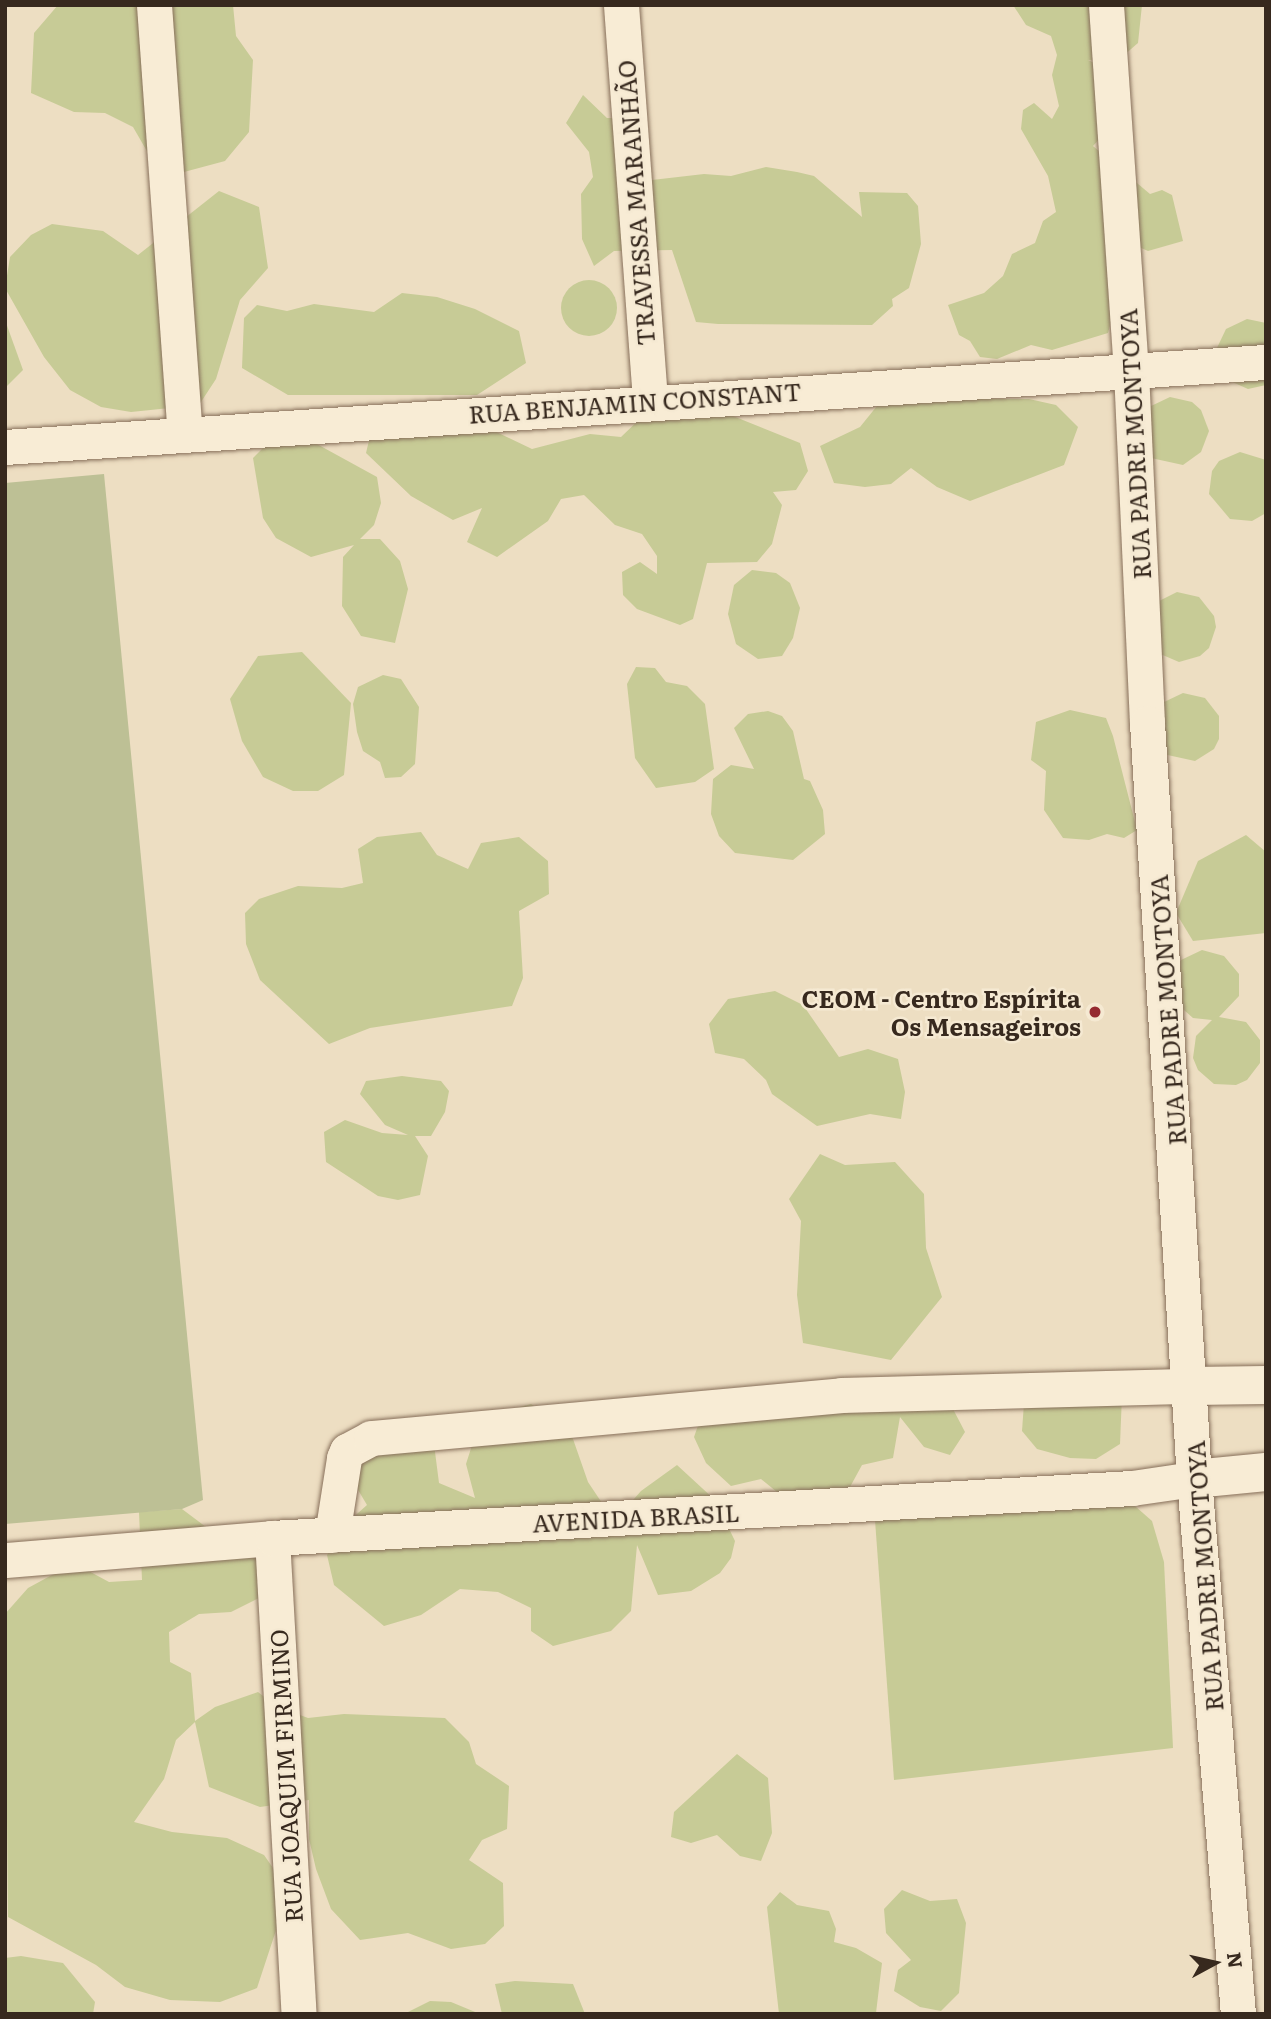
<!DOCTYPE html>
<html>
<head>
<meta charset="utf-8">
<style>
  body { margin:0 }
  #map { position:relative; width:1271px; height:2019px; overflow:hidden; background:#eddec2; font-family:Literata,serif }
  div>[style] { position:absolute }
  [style*='--x'] { left:calc(var(--x)*1px); top:calc(var(--y)*1px); width:calc(var(--w)*1px); rotate:calc(var(--a)*1deg) }
  .green>* { inset:0; background:#c7cb96 }
  .round { border-radius:50% }
  .cemetery>* { inset:0; background:#bdc095 }
  .roads { filter:drop-shadow(0 0 2px #876f5a) drop-shadow(0 0 2px #876f5a) }
  .street>* { height:35px; margin:-17.5px; padding:0 17.5px; transform-origin:17.5px; border-radius:17.5px; background:#f8ecd5 }
  .secondary>* { height:38px; margin:-19px; padding:0 19px; transform-origin:19px; border-radius:19px; background:#f8ecd5 }
  .dots>* { width:19px; height:19px; translate:-50% -50%; box-sizing:border-box; border:4px solid #f5e9d2; border-radius:50% }
  span { translate:-50% -50%; white-space:nowrap; text-align:center; line-height:1.15; -webkit-text-stroke:5px #f5e9d2; paint-order:stroke }
  .street-label { font-size:24px; color:#37291e }
  .poi-label { font-size:24px; color:#37291e; font-weight:700 }
  .right { translate:-100% -50%; text-align:right }
  .frame { position:absolute; inset:0; border:7px solid #37291e; pointer-events:none }
  .north { position:absolute; left:1180px; top:1928px; width:70px; height:70px; -webkit-text-stroke:5px #f5e9d2; paint-order:stroke; rotate:82deg; font-size:19px; font-weight:700; line-height:28px; text-align:center; color:#37291e }
  .north::after { content:''; display:block; margin:auto; width:24px; height:32px; background:#37291e; clip-path:polygon(50% 0,100% 100%,50% 72%,0 100%) }
</style>
</head>
<body>
<div id="map">
  <div class="green">
    <div style="clip-path:polygon(58px 5px,233px 5px,236px 36px,253px 60px,249px 132px,225px 161px,184px 172px,159px 172px,133px 127px,105px 113px,74px 112px,31px 93px,34px 33px)"></div>
    <div style="clip-path:polygon(1013px 5px,1142px 5px,1138px 43px,1116px 62px,1088px 60px,1097px 64px,1105px 133px,1093px 146px,1150px 194px,1162px 190px,1172px 195px,1183px 241px,1148px 251px,1132px 244px,1108px 333px,1052px 350px,1031px 345px,997px 359px,980px 357px,970px 341px,959px 335px,948px 305px,984px 293px,1003px 276px,1012px 254px,1035px 243px,1043px 221px,1056px 212px,1048px 176px,1021px 129px,1023px 110px,1034px 103px,1052px 119px,1059px 106px,1052px 75px,1057px 55px,1051px 36px,1026px 25px)"></div>
    <div style="clip-path:polygon(583px 95px,607px 118px,643px 118px,652px 180px,704px 174px,731px 176px,766px 167px,797px 172px,814px 176px,862px 217px,859px 192px,907px 193px,918px 206px,921px 244px,909px 288px,892px 299px,893px 306px,872px 325px,718px 324px,696px 322px,672px 250px,614px 251px,594px 266px,582px 239px,581px 194px,593px 177px,589px 152px,566px 123px)"></div>
    <div style="clip-path:polygon(219px 191px,259px 207px,268px 268px,240px 300px,216px 379px,199px 405px,131px 412px,101px 407px,70px 390px,44px 357px,5px 288px,10px 257px,31px 235px,52px 224px,103px 231px,138px 255px)"></div>
    <div class="round" style="left:561px;top:280px;width:56px;height:56px"></div>
    <div style="clip-path:polygon(402px 293px,437px 297px,475px 309px,519px 331px,526px 363px,477px 395px,288px 395px,242px 368px,244px 318px,257px 305px,287px 311px,314px 304px,374px 312px)"></div>
    <div style="clip-path:polygon(1247px 319px,1266px 323px,1266px 385px,1248px 389px,1228px 380px,1216px 350px,1226px 329px)"></div>
    <div style="clip-path:polygon(5px 320px,23px 370px,5px 388px)"></div>
    <div style="clip-path:polygon(1170px 397px,1192px 402px,1201px 410px,1209px 431px,1201px 452px,1183px 465px,1151px 458px,1149px 407px)"></div>
    <div style="clip-path:polygon(920px 398px,1029px 399px,1056px 405px,1078px 427px,1064px 465px,970px 501px,937px 487px,911px 468px,891px 484px,865px 487px,834px 483px,820px 446px,860px 427px,881px 401px)"></div>
    <div style="clip-path:polygon(713px 408px,800px 443px,808px 471px,796px 490px,773px 492px,782px 505px,772px 544px,757px 562px,707px 563px,693px 619px,680px 625px,637px 609px,623px 595px,622px 572px,640px 562px,657px 574px,657px 556px,642px 534px,615px 525px,584px 495px,561px 499px,548px 521px,497px 557px,467px 542px,482px 508px,453px 520px,411px 496px,366px 453px,372px 428px,467px 418px,532px 449px,590px 434px,621px 437px,645px 414px)"></div>
    <div style="clip-path:polygon(274px 437px,315px 443px,377px 477px,381px 503px,374px 525px,360px 539px,380px 539px,400px 561px,408px 589px,395px 643px,361px 636px,342px 606px,343px 557px,354px 545px,311px 557px,276px 538px,263px 518px,253px 458px)"></div>
    <div style="clip-path:polygon(1240px 452px,1266px 460px,1266px 513px,1252px 521px,1230px 519px,1209px 494px,1212px 471px,1219px 461px)"></div>
    <div style="clip-path:polygon(752px 570px,776px 573px,790px 583px,800px 608px,793px 638px,782px 656px,758px 659px,736px 644px,728px 614px,734px 585px)"></div>
    <div style="clip-path:polygon(1177px 592px,1199px 597px,1214px 616px,1216px 627px,1209px 648px,1200px 656px,1179px 662px,1158px 653px,1157px 602px)"></div>
    <div style="clip-path:polygon(302px 652px,351px 703px,344px 775px,318px 791px,293px 791px,263px 777px,242px 741px,230px 699px,258px 656px)"></div>
    <div style="clip-path:polygon(636px 667px,655px 668px,666px 682px,687px 686px,705px 704px,714px 769px,695px 782px,656px 788px,635px 758px,627px 684px)"></div>
    <div style="clip-path:polygon(383px 675px,401px 679px,419px 707px,415px 764px,401px 777px,385px 778px,380px 762px,363px 751px,357px 732px,353px 704px,358px 687px)"></div>
    <div style="clip-path:polygon(1183px 693px,1205px 698px,1219px 716px,1219px 739px,1214px 749px,1195px 761px,1163px 754px,1162px 703px)"></div>
    <div style="clip-path:polygon(1070px 710px,1106px 718px,1113px 736px,1137px 830px,1124px 838px,1107px 834px,1089px 840px,1063px 838px,1044px 810px,1046px 771px,1031px 760px,1036px 722px)"></div>
    <div style="clip-path:polygon(768px 711px,782px 716px,793px 731px,804px 779px,810px 781px,823px 810px,825px 834px,793px 860px,735px 853px,719px 836px,711px 814px,713px 779px,731px 765px,754px 769px,734px 728px,748px 714px)"></div>
    <div style="clip-path:polygon(421px 832px,437px 855px,468px 869px,481px 843px,519px 837px,548px 861px,549px 894px,519px 911px,523px 978px,512px 1006px,370px 1028px,329px 1044px,260px 980px,246px 944px,245px 913px,259px 899px,298px 886px,342px 888px,363px 883px,358px 849px,377px 837px)"></div>
    <div style="clip-path:polygon(1246px 835px,1266px 852px,1266px 933px,1193px 941px,1176px 913px,1198px 861px)"></div>
    <div style="clip-path:polygon(1202px 950px,1224px 956px,1239px 974px,1239px 996px,1219px 1017px,1246px 1022px,1260px 1040px,1260px 1063px,1247px 1080px,1236px 1085px,1214px 1084px,1198px 1070px,1193px 1058px,1196px 1036px,1212px 1020px,1193px 1018px,1176px 1003px,1174px 970px,1181px 960px)"></div>
    <div style="clip-path:polygon(775px 991px,803px 1005px,839px 1057px,868px 1049px,898px 1059px,905px 1092px,901px 1119px,870px 1114px,817px 1126px,772px 1094px,766px 1080px,744px 1059px,715px 1053px,709px 1024px,728px 999px)"></div>
    <div style="clip-path:polygon(402px 1076px,441px 1081px,449px 1091px,445px 1112px,431px 1136px,415px 1136px,428px 1156px,420px 1195px,398px 1200px,378px 1196px,326px 1162px,324px 1132px,345px 1120px,382px 1133px,408px 1135px,385px 1125px,360px 1094px,366px 1081px)"></div>
    <div style="clip-path:polygon(820px 1154px,845px 1165px,895px 1162px,924px 1194px,926px 1248px,942px 1297px,891px 1360px,803px 1343px,797px 1295px,801px 1221px,789px 1199px)"></div>
    <div style="clip-path:polygon(1122px 1395px,1120px 1444px,1096px 1459px,1070px 1458px,1037px 1449px,1022px 1431px,1024px 1403px)"></div>
    <div style="clip-path:polygon(531px 1404px,562px 1423px,573px 1439px,588px 1482px,604px 1506px,626px 1508px,641px 1491px,677px 1465px,715px 1500px,735px 1541px,731px 1558px,720px 1573px,691px 1591px,658px 1595px,637px 1545px,631px 1611px,611px 1631px,553px 1646px,531px 1631px,531px 1608px,498px 1592px,460px 1589px,421px 1615px,384px 1626px,334px 1585px,327px 1555px,348px 1522px,367px 1505px,348px 1473px,365px 1430px,434px 1444px,439px 1483px,475px 1498px,466px 1464px,481px 1417px)"></div>
    <div style="clip-path:polygon(953px 1409px,965px 1432px,950px 1455px,924px 1447px,900px 1417px,893px 1458px,862px 1465px,850px 1487px,783px 1497px,761px 1479px,731px 1486px,706px 1463px,694px 1437px,700px 1420px,719px 1410px)"></div>
    <div style="clip-path:polygon(1127px 1499px,1152px 1521px,1164px 1562px,1173px 1748px,894px 1780px,875px 1520px)"></div>
    <div style="clip-path:polygon(182px 1509px,226px 1542px,263px 1539px,267px 1594px,231px 1612px,199px 1614px,169px 1632px,170px 1662px,191px 1673px,195px 1721px,215px 1707px,258px 1692px,276px 1706px,308px 1718px,344px 1714px,445px 1718px,469px 1742px,476px 1764px,509px 1786px,507px 1829px,482px 1840px,469px 1860px,503px 1883px,504px 1926px,485px 1944px,451px 1949px,408px 1933px,360px 1940px,331px 1909px,316px 1869px,309px 1839px,309px 1800px,260px 1807px,209px 1787px,195px 1722px,176px 1740px,164px 1779px,134px 1822px,172px 1832px,227px 1838px,264px 1855px,289px 1891px,257px 1988px,220px 2002px,170px 2000px,125px 1987px,96px 1965px,8px 1917px,5px 1614px,28px 1588px,74px 1563px,109px 1582px,142px 1580px,139px 1512px)"></div>
    <div style="clip-path:polygon(737px 1754px,768px 1778px,772px 1833px,761px 1861px,740px 1856px,717px 1835px,691px 1843px,671px 1837px,674px 1812px)"></div>
    <div style="clip-path:polygon(902px 1890px,930px 1901px,957px 1899px,966px 1923px,959px 1993px,941px 2011px,920px 2007px,894px 1991px,898px 1970px,911px 1960px,886px 1933px,884px 1909px)"></div>
    <div style="clip-path:polygon(780px 1892px,797px 1905px,829px 1911px,836px 1929px,834px 1942px,856px 1948px,882px 1963px,876px 2013px,779px 2014px,767px 1907px)"></div>
    <div style="clip-path:polygon(21px 1956px,63px 1963px,95px 2002px,93px 2014px,5px 2014px,5px 1958px)"></div>
    <div style="clip-path:polygon(515px 1981px,573px 1984px,585px 2014px,502px 2014px,495px 1984px)"></div>
    <div style="clip-path:polygon(430px 2001px,451px 2002px,480px 2014px,404px 2014px)"></div>
  </div>
  <div class="cemetery">
    <div style="clip-path:polygon(104px 474px,203px 1500px,182px 1509px,5px 1524px,5px 483px)"></div>
  </div>
  <div class="roads">
    <div class="street">
      <div style="--x:154;--y:5;--w:429;--a:85.9"></div>
      <div style="--x:621;--y:5;--w:396;--a:85.8"></div>
      <div style="--x:1106;--y:5;--w:367;--a:86.1"></div>
      <div style="--x:1131;--y:371;--w:352;--a:87.4"></div>
      <div style="--x:1147;--y:723;--w:757;--a:86.44"></div>
      <div style="--x:1194;--y:1479;--w:537;--a:85.3"></div>
      <div style="--x:5;--y:447;--w:1264;--a:-3.86"></div>
      <div style="--x:332;--y:1535;--w:78;--a:-81.1"></div>
      <div style="--x:344;--y:1458;--w:8;--a:-67"></div>
      <div style="--x:347;--y:1451;--w:27;--a:-28"></div>
      <div style="--x:371;--y:1438;--w:472;--a:-5.2"></div>
      <div style="--x:841;--y:1395;--w:351;--a:-1.5"></div>
      <div style="--x:272;--y:1538;--w:477;--a:86.8"></div>
      <div style="--x:5;--y:1560;--w:268;--a:-4.7"></div>
      <div style="--x:272;--y:1538;--w:861;--a:-3.33"></div>
      <div style="--x:1132;--y:1488;--w:63;--a:-8.3"></div>
    </div>
    <div class="secondary">
      <div style="--x:1192;--y:1386;--w:74;--a:-0.8"></div>
      <div style="--x:1194;--y:1479;--w:72;--a:-5.6"></div>
    </div>
  </div>
  <div class="dots">
    <div style="left:1095px;top:1012px;background:#952a30"></div>
  </div>
  <div class="street-label">
    <span style="left:635px;top:203px;rotate:-94deg">TRAVESSA MARANHÃO</span>
    <span style="left:635px;top:402px;rotate:-4deg">RUA BENJAMIN CONSTANT</span>
    <span style="left:1134px;top:444px;rotate:-93deg">RUA PADRE MONTOYA</span>
    <span style="left:1167px;top:1010px;rotate:-94deg">RUA PADRE MONTOYA</span>
    <span style="left:636px;top:1517px;rotate:-3deg">AVENIDA BRASIL</span>
    <span style="left:1204px;top:1576px;rotate:-94deg">RUA PADRE MONTOYA</span>
    <span style="left:285px;top:1776px;rotate:-93deg">RUA JOAQUIM FIRMINO</span>
  </div>
  <div class="poi-label">
    <span class="right" style="left:1081px;top:1012px">CEOM - Centro Espírita<br>Os Mensageiros</span>
  </div>
  <div class="frame"></div>
  <div class="north">N</div>
</div>
</body>
</html>
